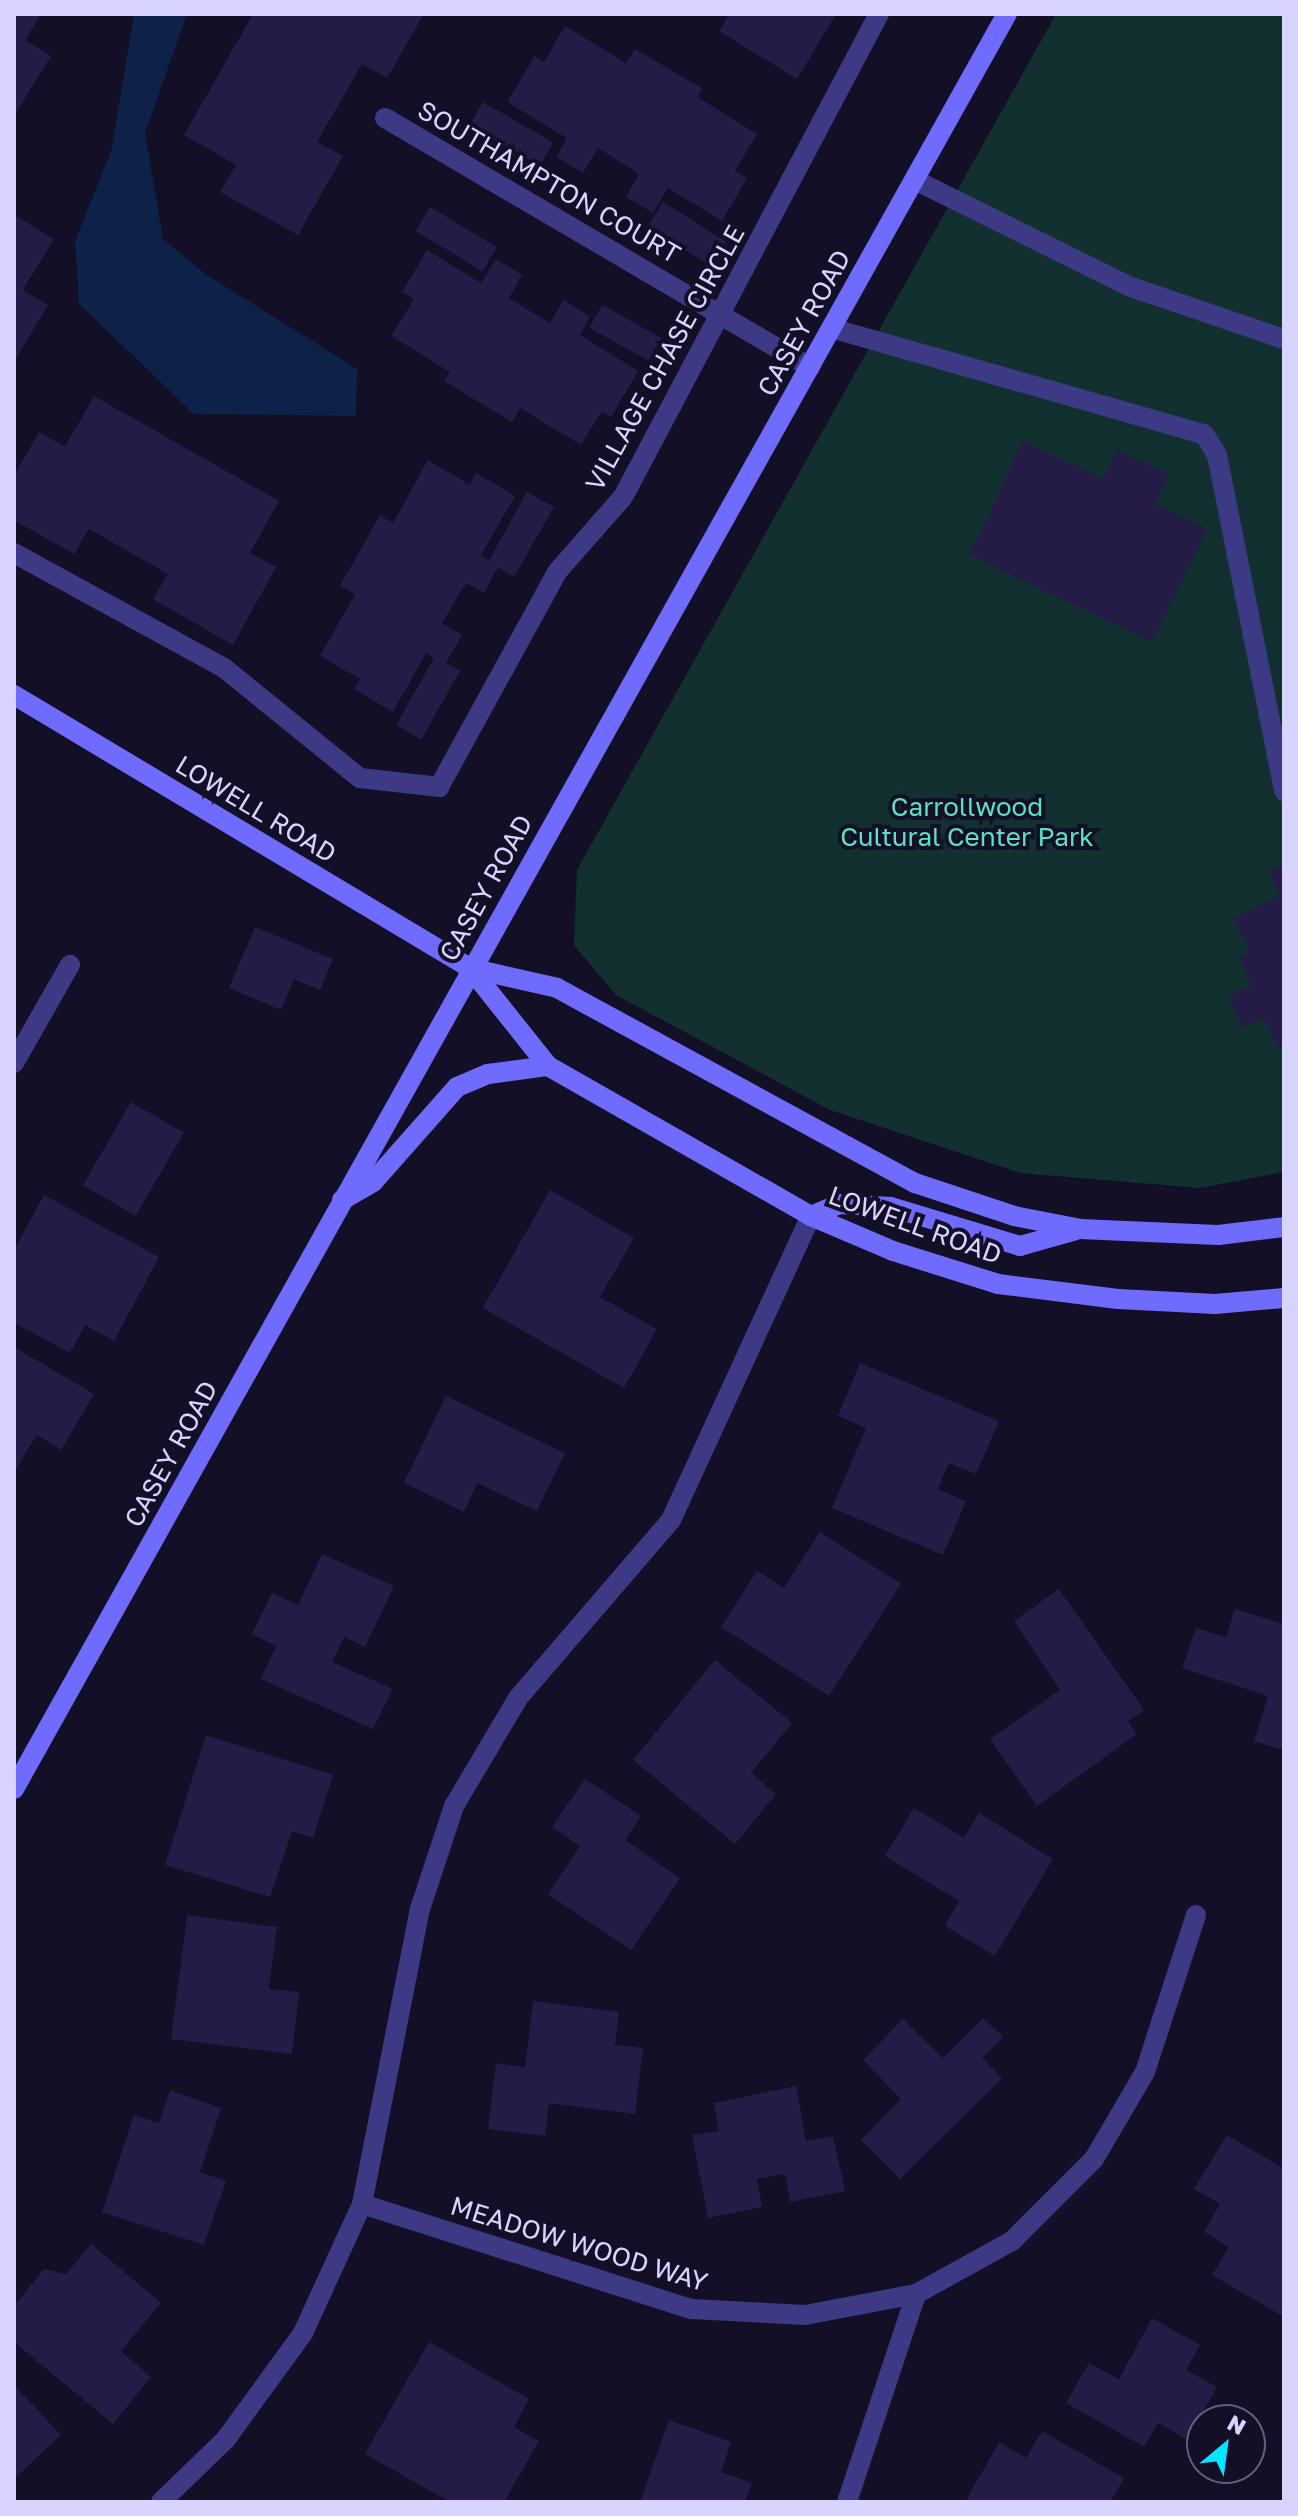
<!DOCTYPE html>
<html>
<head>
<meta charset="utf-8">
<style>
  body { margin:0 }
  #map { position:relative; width:1298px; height:2516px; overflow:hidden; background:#130f26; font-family:"Golos Text",sans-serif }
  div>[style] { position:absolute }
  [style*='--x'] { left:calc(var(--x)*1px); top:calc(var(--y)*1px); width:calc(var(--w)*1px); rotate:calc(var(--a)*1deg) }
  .green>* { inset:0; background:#12302f }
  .water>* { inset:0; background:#0c2248 }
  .building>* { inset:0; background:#241b47; transform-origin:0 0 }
  .lane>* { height:20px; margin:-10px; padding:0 10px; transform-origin:10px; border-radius:10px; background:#3d3a85 }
  .street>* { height:20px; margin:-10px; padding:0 10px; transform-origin:10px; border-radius:10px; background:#3d3a85 }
  .secondary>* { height:20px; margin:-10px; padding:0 10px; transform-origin:10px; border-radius:10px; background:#6f6bff }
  span { translate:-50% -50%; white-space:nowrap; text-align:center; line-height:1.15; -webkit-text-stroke:8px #130f26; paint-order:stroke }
  .street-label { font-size:26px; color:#d9d4ff }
  .park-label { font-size:26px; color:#5fe0c0 }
  .frame { position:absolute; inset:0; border:16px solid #d9d4ff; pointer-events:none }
  .north { position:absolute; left:1186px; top:2404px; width:80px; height:80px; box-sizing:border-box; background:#130f26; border:2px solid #625e7d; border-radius:50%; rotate:29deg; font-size:22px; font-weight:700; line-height:32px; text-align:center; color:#d9d4ff }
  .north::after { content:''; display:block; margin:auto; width:28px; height:36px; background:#00e5ff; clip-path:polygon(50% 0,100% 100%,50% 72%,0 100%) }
</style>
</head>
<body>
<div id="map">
  <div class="green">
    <div style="clip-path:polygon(1056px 14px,1284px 14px,1284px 1172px,1200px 1188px,1020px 1173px,830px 1110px,616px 995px,574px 945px,577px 870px)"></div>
  </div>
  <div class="water">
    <div style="clip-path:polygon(134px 14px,187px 14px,145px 133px,163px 239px,207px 275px,357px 369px,356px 416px,194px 414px,79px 304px,75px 241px,111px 151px)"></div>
  </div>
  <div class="building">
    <div style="clip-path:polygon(14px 14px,41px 14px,25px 40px,51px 56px,14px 116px)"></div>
    <div style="clip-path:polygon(253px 14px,424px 14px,387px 78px,362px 64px,317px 142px,343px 156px,298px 235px,220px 192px,236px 165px,184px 135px)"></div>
    <div style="clip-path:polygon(729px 14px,836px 14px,797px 79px,719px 31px)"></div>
    <div style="clip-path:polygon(565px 26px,626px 63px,635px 49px,703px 89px,697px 97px,757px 134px,735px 171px,747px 178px,722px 221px,668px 188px,653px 213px,626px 197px,639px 174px,598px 148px,583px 173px,556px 157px,567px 138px,507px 102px,535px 56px,544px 62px)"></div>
    <div style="left:483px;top:102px;width:81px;height:27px;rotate:30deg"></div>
    <div style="left:663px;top:202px;width:74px;height:29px;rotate:32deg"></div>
    <div style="left:430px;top:207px;width:78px;height:28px;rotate:31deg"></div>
    <div style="clip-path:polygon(14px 215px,54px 239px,23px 290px,48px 305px,14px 362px)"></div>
    <div style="clip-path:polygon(427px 250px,481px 283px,496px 259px,522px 275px,509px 298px,550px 323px,564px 300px,590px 317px,580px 335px,638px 371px,611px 417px,602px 411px,581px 445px,520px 408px,512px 422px,444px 381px,450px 372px,391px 336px,414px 299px,402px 292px)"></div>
    <div style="left:602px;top:305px;width:68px;height:26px;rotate:29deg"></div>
    <div style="clip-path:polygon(94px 396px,279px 501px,250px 553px,276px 567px,233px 645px,153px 599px,168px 574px,89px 529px,74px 554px,14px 520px,14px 476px,39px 432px,65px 447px)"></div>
    <div style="clip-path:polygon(1023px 441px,1103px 479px,1117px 450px,1169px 475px,1155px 504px,1207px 529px,1152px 642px,970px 555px)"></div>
    <div style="clip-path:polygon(428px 460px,470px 485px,476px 473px,515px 496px,481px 555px,489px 560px,527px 492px,554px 507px,514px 577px,498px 567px,484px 593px,466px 583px,442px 623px,462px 635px,446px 663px,460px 671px,421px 740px,396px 725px,434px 658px,426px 653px,393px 712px,354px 689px,360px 679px,320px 656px,355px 594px,340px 586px,380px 515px,393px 523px)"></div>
    <div style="clip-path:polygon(1284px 865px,1284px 1045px,1277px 1047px,1264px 1018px,1242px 1028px,1229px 998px,1251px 986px,1240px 958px,1249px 952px,1234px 918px,1280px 896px,1270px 872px)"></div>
    <div style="clip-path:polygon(255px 927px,333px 959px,320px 990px,294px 979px,281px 1010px,229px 988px)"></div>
    <div style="left:131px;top:1102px;width:61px;height:96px;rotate:30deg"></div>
    <div style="clip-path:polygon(550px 1190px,634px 1238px,600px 1297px,657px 1329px,624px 1388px,483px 1308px)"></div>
    <div style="clip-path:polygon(44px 1195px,159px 1257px,114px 1341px,85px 1325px,70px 1353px,14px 1323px,14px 1250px)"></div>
    <div style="clip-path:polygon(14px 1347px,94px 1394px,61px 1450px,37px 1435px,14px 1472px)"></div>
    <div style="clip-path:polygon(860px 1363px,999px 1421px,976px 1474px,949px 1463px,938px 1489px,966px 1501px,943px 1555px,832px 1508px,866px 1428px,838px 1416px)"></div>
    <div style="clip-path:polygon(446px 1396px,565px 1453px,537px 1511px,477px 1483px,464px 1512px,404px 1483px)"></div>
    <div style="clip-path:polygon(820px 1532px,901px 1584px,829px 1696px,721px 1627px,757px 1571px,784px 1588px)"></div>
    <div style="clip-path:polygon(322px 1554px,394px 1586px,365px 1647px,344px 1637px,332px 1662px,393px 1689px,373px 1729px,261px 1679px,276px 1646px,252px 1634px,272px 1593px,298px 1605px)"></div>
    <div style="clip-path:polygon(1059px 1589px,1144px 1710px,1128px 1721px,1137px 1734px,1037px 1806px,990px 1739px,1060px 1690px,1014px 1621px)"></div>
    <div style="clip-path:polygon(1235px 1609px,1284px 1624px,1284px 1750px,1254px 1741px,1268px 1696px,1182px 1668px,1196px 1628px,1226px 1637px)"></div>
    <div style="clip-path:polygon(715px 1660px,792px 1723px,751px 1773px,776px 1794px,735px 1844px,633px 1760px)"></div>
    <div style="clip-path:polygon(206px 1735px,333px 1775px,313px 1838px,292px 1831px,270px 1897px,165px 1865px)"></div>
    <div style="clip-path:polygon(585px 1779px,641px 1816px,625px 1840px,680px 1878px,631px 1950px,548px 1894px,580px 1846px,552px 1827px)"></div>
    <div style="clip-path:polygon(914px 1808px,964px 1838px,979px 1813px,1053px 1859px,995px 1956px,945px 1926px,959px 1901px,885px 1856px)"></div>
    <div style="clip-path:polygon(187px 1915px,277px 1927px,269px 1989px,299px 1992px,292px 2054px,171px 2039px)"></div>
    <div style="clip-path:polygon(533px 2001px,619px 2012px,615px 2045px,643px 2048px,635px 2114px,549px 2103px,545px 2136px,488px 2129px,496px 2063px,525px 2067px)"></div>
    <div style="clip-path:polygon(983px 2018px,1003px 2037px,982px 2058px,1002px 2078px,900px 2179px,861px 2140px,901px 2099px,863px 2060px,903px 2019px,943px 2058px)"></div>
    <div style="clip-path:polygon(796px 2086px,806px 2141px,833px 2136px,845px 2191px,790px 2202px,785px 2174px,757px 2179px,762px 2207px,708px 2218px,692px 2135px,719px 2131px,714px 2103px)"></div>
    <div style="clip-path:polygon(170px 2090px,221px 2108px,200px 2172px,226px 2181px,204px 2245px,102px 2212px,134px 2115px,159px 2123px)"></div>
    <div style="clip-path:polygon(1227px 2135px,1284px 2169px,1284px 2317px,1212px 2275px,1229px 2247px,1204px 2232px,1220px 2204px,1194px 2189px)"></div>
    <div style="clip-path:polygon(91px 2244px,161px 2303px,121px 2351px,151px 2377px,113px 2424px,14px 2342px,14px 2306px,44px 2269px,66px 2274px)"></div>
    <div style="clip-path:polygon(1152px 2318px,1200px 2345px,1186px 2370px,1217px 2387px,1188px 2440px,1158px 2423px,1144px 2447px,1066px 2403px,1089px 2363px,1119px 2379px)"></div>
    <div style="clip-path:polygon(429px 2342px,529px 2399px,514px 2427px,539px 2441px,504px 2502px,450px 2502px,365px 2454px)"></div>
    <div style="clip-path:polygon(14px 2385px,61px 2435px,14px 2479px)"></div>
    <div style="clip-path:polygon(669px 2420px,731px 2442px,721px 2472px,752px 2483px,745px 2502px,640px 2502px)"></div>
    <div style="clip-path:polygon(1042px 2431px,1124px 2478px,1110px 2502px,965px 2502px,999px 2442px,1026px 2458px)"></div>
  </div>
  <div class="lane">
    <div style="--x:915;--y:180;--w:241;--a:26.4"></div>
    <div style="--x:1131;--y:287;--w:162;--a:18.8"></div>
    <div style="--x:831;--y:328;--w:388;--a:15.9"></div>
    <div style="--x:1204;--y:434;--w:25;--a:58"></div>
    <div style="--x:1217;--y:455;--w:343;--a:78.7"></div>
  </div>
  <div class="street">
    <div style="--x:385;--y:118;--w:493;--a:30.4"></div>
    <div style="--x:14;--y:553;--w:239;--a:28.7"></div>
    <div style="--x:224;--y:668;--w:175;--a:39"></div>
    <div style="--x:360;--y:778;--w:80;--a:6.5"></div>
    <div style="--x:439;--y:787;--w:245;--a:-61.2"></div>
    <div style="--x:557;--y:572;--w:100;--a:-48.7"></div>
    <div style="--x:623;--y:497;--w:547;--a:-62.08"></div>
    <div style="--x:14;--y:1063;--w:113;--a:-60.3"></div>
    <div style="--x:362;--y:2204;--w:346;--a:17.7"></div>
    <div style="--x:692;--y:2309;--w:113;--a:3"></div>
    <div style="--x:805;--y:2315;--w:113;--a:-10.7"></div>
    <div style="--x:916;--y:2294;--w:110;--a:-28.9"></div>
    <div style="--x:1012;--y:2241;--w:116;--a:-45"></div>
    <div style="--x:1094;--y:2159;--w:101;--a:-59.6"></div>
    <div style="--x:1145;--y:2072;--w:165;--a:-72"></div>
    <div style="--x:161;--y:2502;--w:91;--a:-44.1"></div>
    <div style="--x:226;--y:2439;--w:131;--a:-54"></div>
    <div style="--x:303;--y:2333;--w:142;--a:-65.4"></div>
    <div style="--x:362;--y:2204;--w:301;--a:-78.9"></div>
    <div style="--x:420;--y:1909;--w:108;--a:-71.7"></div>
    <div style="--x:454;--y:1806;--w:126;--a:-59.3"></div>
    <div style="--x:518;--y:1698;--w:235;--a:-49.3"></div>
    <div style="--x:671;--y:1520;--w:335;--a:-65.3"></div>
    <div style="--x:847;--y:2502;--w:219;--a:-71.6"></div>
  </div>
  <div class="secondary">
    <div style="--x:14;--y:695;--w:531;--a:30.91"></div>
    <div style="--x:470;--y:968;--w:89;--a:12.9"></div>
    <div style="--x:557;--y:988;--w:408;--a:28.6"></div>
    <div style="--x:915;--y:1183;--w:104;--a:18.4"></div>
    <div style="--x:1014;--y:1216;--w:67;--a:11.1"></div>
    <div style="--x:1080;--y:1229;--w:138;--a:2.5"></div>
    <div style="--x:1218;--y:1235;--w:66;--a:-6.9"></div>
    <div style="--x:470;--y:968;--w:125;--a:51.5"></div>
    <div style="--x:548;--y:1066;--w:303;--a:29.7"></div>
    <div style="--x:811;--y:1216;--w:89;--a:23.1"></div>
    <div style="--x:893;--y:1251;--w:110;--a:17.4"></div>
    <div style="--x:998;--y:1284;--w:121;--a:7.1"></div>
    <div style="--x:1118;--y:1299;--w:97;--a:3"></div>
    <div style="--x:1215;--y:1304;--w:69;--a:-5"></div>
    <div style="--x:342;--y:1200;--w:36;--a:-30"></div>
    <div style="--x:373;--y:1182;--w:127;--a:-48.5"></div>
    <div style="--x:457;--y:1087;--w:34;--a:-23"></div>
    <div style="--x:488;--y:1074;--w:61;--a:-7.6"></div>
    <div style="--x:811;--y:1216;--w:30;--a:-23"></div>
    <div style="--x:839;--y:1204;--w:52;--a:3.3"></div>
    <div style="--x:891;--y:1207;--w:135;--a:16.8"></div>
    <div style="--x:1020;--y:1246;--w:58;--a:-15.9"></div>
    <div style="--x:14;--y:1789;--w:2034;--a:-60.78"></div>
  </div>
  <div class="street-label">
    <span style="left:549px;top:182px;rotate:30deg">SOUTHAMPTON COURT</span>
    <span style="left:804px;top:323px;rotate:-61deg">CASEY ROAD</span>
    <span style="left:665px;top:358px;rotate:-61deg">VILLAGE CHASE CIRCLE</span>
    <span style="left:256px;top:809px;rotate:31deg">LOWELL ROAD</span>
    <span style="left:486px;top:888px;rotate:-61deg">CASEY ROAD</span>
    <span style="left:915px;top:1225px;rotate:20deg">LOWELL ROAD</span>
    <span style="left:171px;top:1454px;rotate:-61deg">CASEY ROAD</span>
    <span style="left:579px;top:2244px;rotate:17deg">MEADOW WOOD WAY</span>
  </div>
  <div class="park-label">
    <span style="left:967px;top:822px">Carrollwood<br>Cultural Center Park</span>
  </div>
  <div class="frame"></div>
  <div class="north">N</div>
</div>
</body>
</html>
